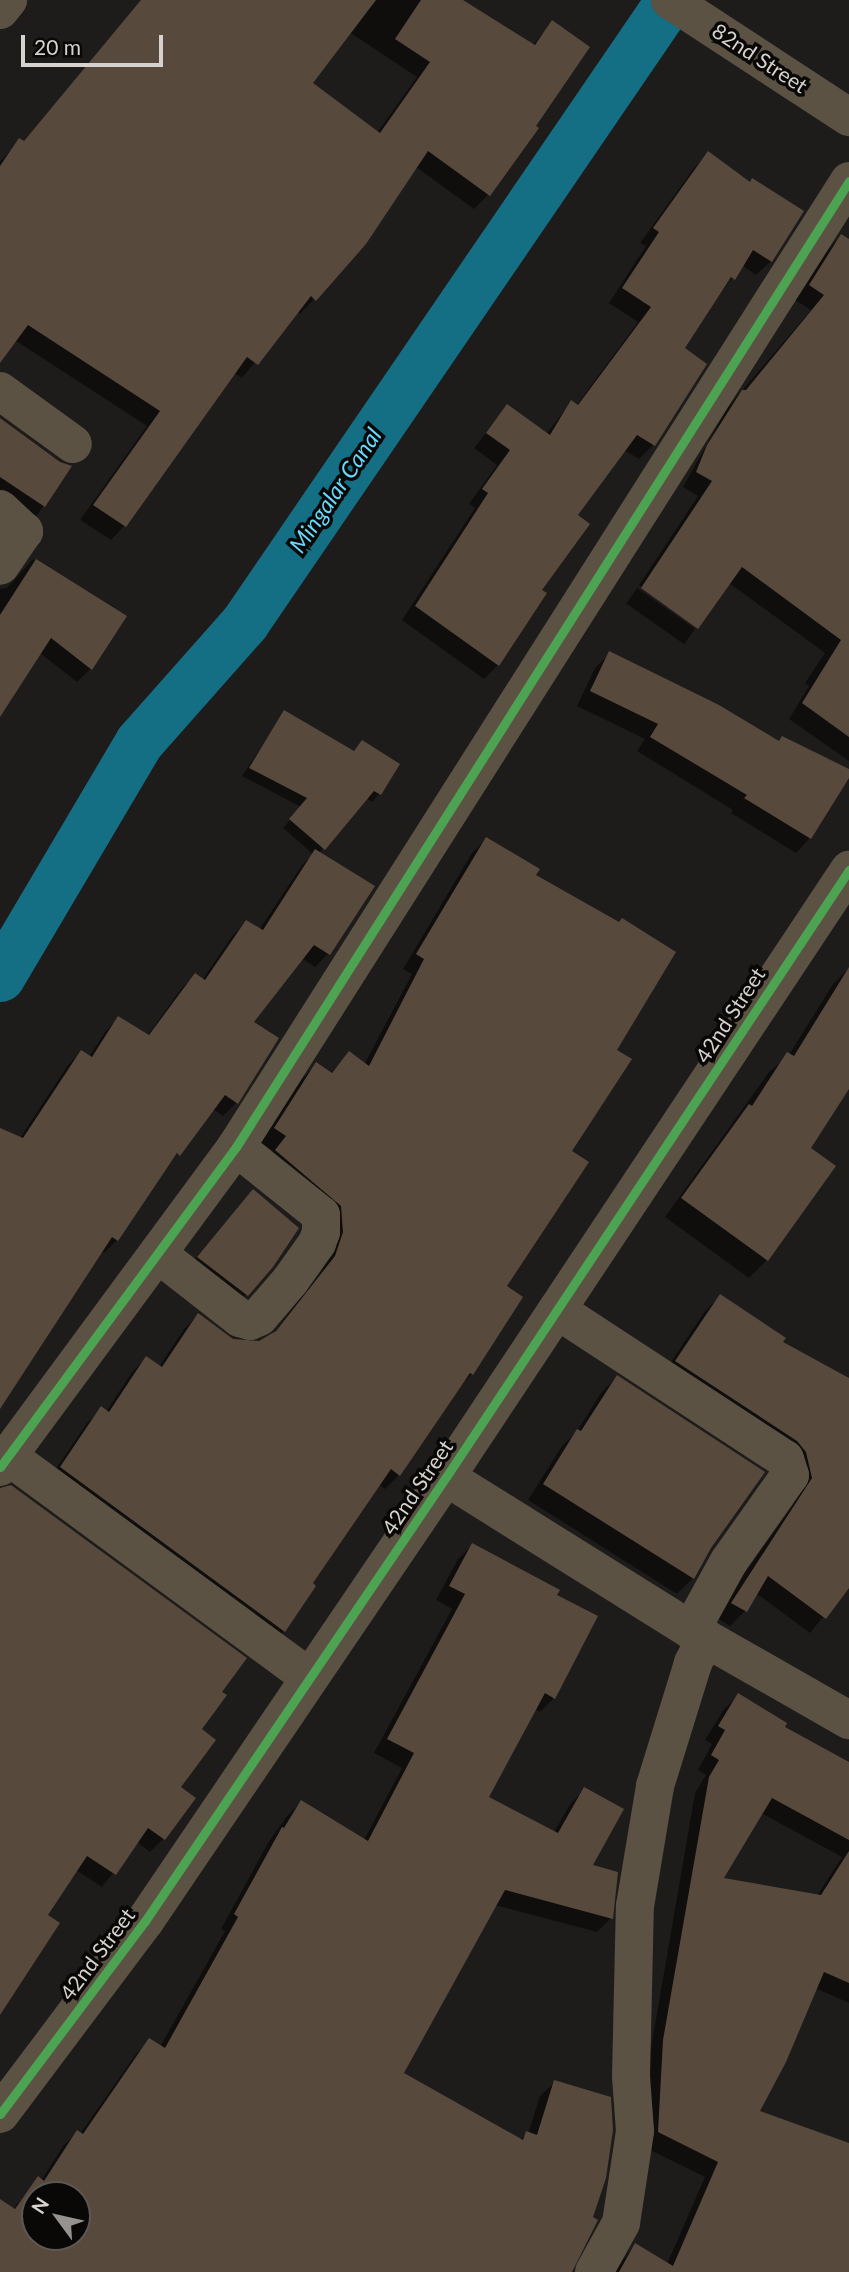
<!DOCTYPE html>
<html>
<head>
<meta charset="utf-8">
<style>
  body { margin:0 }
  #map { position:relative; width:849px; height:2272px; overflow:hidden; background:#1e1c1a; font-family:Lato,sans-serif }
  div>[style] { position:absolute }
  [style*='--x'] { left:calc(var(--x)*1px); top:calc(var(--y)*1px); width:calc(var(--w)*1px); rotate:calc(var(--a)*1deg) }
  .shadow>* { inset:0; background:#0007; transform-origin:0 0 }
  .canal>* { height:49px; margin:-24.5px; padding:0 24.5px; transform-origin:24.5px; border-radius:24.5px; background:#146e84 }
  .building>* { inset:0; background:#574a3d }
  .minor>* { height:38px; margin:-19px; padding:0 19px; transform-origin:19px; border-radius:19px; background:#5b5244 }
  .cycleway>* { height:9px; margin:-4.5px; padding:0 4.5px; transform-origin:4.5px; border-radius:4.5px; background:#4ca352 }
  span { translate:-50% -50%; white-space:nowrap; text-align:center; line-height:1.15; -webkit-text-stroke:7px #090806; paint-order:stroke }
  .street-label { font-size:21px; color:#d5d2cf }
  .water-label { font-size:23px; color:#66dafe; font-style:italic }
  .north { position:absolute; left:21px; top:2181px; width:70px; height:70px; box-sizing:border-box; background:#090806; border:2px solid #5b5956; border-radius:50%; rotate:303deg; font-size:19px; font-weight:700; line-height:28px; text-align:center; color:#d5d2cf }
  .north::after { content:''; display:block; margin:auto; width:24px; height:32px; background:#959290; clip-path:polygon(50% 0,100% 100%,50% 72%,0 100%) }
  .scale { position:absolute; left:21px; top:35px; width:142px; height:32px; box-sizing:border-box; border:4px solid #d5d2cf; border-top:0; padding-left:9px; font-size:21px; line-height:24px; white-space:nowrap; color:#d5d2cf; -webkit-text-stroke:5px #090806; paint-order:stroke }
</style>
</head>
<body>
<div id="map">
  <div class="shadow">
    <div style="clip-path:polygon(evenodd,143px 0,459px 0,532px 46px,552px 23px,488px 195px,474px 209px,416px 167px,314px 299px,300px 314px,297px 311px,242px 378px,234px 373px,125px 525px,111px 540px,80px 520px,147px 426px,13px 339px,0 344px,0 162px,19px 141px,22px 143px,143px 0,349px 32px,417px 77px,377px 133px,310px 83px,349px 32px)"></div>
    <div style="clip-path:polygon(708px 153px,771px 261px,756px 275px,742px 265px,720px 293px,683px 349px,704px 365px,653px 445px,639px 459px,624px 450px,575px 515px,540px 591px,498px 665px,484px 679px,402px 620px,475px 508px,469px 504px,497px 465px,474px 448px,507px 406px,546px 434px,571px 403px,576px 406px,638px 322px,609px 303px,646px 246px,640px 243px,694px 168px)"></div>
    <div style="clip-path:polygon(841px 236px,849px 241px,849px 761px,789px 719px,809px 686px,805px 683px,825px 653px,729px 583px,696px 626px,639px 585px,698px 496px,683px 487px,728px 407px,811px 310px,795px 300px,827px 251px)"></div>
    <div style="clip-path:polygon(0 420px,59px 463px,69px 467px,38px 514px,25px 527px,0 507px)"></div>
    <div style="clip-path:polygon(33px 559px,124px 617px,90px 669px,77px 682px,40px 653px,0 714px,0 589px,7px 588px)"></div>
    <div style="left:637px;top:588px;width:71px;height:19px;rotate:35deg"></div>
    <div style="clip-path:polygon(610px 653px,778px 743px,849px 771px,810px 838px,796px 853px,731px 813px,733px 810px,637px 751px,645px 739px,577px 706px,595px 668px)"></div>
    <div style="clip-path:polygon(285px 712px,352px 752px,362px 742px,379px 794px,372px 802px,366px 798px,318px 854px,328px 954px,315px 967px,301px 958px,252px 1023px,236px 1103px,223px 1116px,213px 1109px,166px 1168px,117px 1240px,104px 1253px,100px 1251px,0 1396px,0 1130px,20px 1138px,68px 1065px,81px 1052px,89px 1057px,105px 1032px,118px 1018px,147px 1036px,182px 988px,195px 975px,202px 980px,233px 935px,246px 922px,259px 930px,302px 865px,313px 854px,283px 828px,301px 807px,242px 776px)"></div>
    <div style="clip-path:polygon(486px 839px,534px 876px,614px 1051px,570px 1152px,504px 1286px,521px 1297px,472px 1374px,458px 1387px,399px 1475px,385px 1489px,378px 1484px,311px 1584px,314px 1586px,284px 1631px,270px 1645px,47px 1482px,87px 1423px,101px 1409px,106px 1412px,132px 1372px,146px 1358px,159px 1367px,184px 1329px,198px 1315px,233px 1340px,259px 1343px,271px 1336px,321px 1272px,329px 1248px,262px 1165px,273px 1151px,261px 1143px,302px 1079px,316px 1065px,330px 1074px,349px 1053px,364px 1065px,412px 974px,403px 969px,472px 853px)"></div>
    <div style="clip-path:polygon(849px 968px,849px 1087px,808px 1148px,767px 1260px,749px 1278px,665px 1217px,769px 1072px,789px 1055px,833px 984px)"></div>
    <div style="clip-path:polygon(253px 1191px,297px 1226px,271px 1266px,231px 1311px,183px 1273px)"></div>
    <div style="clip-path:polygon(720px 1296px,781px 1343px,849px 1389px,849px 1585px,810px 1633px,756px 1593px,745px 1611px,730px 1626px,717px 1618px,733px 1590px,793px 1505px,797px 1485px,661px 1377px,705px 1311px)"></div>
    <div style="clip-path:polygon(617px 1377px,710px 1548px,693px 1578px,677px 1594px,528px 1500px,562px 1446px,577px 1431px,601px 1393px)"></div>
    <div style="clip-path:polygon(0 1499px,220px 1692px,199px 1730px,163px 1839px,150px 1852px,137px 1842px,102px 1887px,76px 1870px,46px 1916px,0 2011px)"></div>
    <div style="clip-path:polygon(evenodd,472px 1545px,555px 1595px,554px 1698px,540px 1712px,535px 1709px,487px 1798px,554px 1832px,571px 1803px,585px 1789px,590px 1866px,611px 1918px,597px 1932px,495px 1905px,402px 2073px,519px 2140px,528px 2134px,540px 2096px,555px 2082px,570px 2272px,0 2272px,0 2219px,13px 2209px,38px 2179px,41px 2181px,63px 2146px,78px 2132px,80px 2134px,136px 2054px,150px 2040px,160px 2047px,225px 1931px,221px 1929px,268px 1843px,287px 1816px,301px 1802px,364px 1840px,402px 1768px,374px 1753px,452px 1609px,436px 1600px,458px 1559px,472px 1545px,35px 2195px,77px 2195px,77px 2237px,35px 2237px,35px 2195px)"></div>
    <div style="clip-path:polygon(evenodd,739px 1695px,782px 1728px,849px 1764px,849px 2003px,815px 1988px,758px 2112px,849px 2151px,849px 2272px,613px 2272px,635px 2245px,667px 2264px,705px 2177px,644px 2147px,650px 2054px,695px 1793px,706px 1775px,698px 1770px,712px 1744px,705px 1740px,724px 1709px,739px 1695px,761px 1813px,842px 1857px,817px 1896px,721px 1879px,761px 1813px)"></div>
  </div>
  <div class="canal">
    <div style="--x:0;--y:977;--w:273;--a:-59.4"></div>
    <div style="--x:139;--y:742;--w:160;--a:-48.5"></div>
    <div style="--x:245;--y:622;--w:753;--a:-55.66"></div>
  </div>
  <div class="building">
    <div style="clip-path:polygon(141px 0,376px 0,313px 83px,380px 133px,430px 62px,395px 39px,421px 0,463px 0,535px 45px,552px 20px,590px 47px,536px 126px,539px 128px,490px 196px,428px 151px,366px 244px,316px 301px,311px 296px,258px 365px,247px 357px,126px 527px,93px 505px,160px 411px,28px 325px,0 363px,0 166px,19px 138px,24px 141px)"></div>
    <div style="clip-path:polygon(708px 151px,750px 182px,752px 178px,804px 211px,772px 262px,753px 250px,735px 280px,731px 277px,685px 348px,707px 364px,655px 446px,637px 435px,578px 515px,590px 524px,542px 590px,547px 593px,499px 666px,415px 606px,488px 493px,482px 489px,510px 450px,486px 433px,507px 404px,550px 435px,571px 400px,578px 405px,651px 307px,622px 288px,659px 232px,653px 228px)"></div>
    <div style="clip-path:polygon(841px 234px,849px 239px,849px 737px,802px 703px,841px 640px,742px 567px,698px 629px,641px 588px,712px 481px,696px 472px,707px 445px,742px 390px,746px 390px,824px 295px,809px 285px)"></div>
    <div style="clip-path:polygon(0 418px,60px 462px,72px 466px,45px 507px,0 477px)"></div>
    <div style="clip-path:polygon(36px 559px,127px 616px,92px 670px,51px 638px,0 717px,0 615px)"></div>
    <div style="clip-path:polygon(609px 651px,719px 705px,779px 741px,782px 736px,849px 769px,849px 778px,811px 839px,744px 798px,747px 795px,650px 737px,658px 724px,590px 691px)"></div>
    <div style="clip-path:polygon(284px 710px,354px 751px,362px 740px,400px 764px,381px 795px,374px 791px,325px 850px,289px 819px,307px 798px,249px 768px)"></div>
    <div style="clip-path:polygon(486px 837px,540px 869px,536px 875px,619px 922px,622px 918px,676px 952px,617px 1050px,632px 1059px,572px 1151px,589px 1162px,507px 1286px,523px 1297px,473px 1375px,470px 1373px,400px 1476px,391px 1469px,313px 1583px,316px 1586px,285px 1632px,60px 1467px,101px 1406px,109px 1412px,146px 1356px,162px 1367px,198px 1313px,233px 1339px,259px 1341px,276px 1331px,335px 1256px,343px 1232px,341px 1206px,275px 1150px,286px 1136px,274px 1128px,316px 1062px,332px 1073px,349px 1051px,369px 1066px,424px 959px,416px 954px)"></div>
    <div style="clip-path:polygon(315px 849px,375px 886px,330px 955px,314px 945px,254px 1022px,279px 1038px,238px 1104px,225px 1095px,180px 1156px,177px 1153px,118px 1241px,112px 1237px,0 1409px,0 1128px,23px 1138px,81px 1050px,92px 1057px,118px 1016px,149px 1035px,195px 973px,205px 980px,246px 920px,263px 930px)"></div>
    <div style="clip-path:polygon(849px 967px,849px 1089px,811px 1148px,836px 1166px,768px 1261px,681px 1198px,749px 1104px,752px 1106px,787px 1052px,794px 1056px)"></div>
    <div style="clip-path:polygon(253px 1189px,299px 1228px,273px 1267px,248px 1296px,197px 1257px)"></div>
    <div style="clip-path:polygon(720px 1294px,786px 1338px,783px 1342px,849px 1378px,849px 1588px,826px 1619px,768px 1576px,747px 1612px,731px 1603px,812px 1478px,806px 1452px,797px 1441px,675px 1361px)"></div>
    <div style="clip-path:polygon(617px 1375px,765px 1472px,711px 1548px,694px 1579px,543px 1484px,577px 1429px,581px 1431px)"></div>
    <div style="clip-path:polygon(11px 1485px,247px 1658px,222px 1692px,227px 1695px,202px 1729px,216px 1740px,181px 1787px,196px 1798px,165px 1840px,148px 1828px,116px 1875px,87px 1856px,48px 1915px,60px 1923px,0 2015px,0 1488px)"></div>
    <div style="clip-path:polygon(evenodd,472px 1543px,560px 1590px,557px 1595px,598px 1616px,555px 1699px,545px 1693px,489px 1797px,558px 1833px,584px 1787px,624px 1809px,593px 1865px,618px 1872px,613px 1919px,505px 1890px,404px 2073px,523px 2140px,526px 2131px,537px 2135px,554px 2080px,611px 2097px,613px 2130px,606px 2178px,593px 2217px,598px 2220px,572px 2272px,0 2272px,0 2199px,15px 2209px,38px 2176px,44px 2181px,77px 2130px,83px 2134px,149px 2038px,165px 2048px,238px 1917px,234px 1914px,282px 1827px,284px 1828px,301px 1800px,368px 1841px,414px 1753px,387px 1739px,465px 1594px,449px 1586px,472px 1543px,35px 2195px,77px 2195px,77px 2237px,35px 2237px,35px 2195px)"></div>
    <div style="clip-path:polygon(738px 1693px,787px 1723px,785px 1727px,849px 1762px,849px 1840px,772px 1798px,724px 1878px,821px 1895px,849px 1851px,849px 1983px,824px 1972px,786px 2062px,760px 2111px,849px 2143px,849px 2272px,619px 2272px,635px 2243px,673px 2266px,718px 2162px,658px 2132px,663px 2040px,709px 1777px,719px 1760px,711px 1755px,725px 1730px,718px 1726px)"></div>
  </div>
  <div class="minor">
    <div style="--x:670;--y:0;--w:214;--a:33.2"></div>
    <div style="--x:0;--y:10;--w:13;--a:-51"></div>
    <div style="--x:0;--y:391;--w:90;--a:36"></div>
    <div style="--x:0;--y:509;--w:33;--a:43"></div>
    <div style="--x:24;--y:531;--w:42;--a:124.4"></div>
    <div style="--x:158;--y:1254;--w:104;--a:38"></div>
    <div style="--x:240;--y:1318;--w:10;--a:17"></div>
    <div style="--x:250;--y:1321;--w:10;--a:-24"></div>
    <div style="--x:259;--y:1317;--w:48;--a:-49.3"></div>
    <div style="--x:290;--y:1281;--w:47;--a:-54.6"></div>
    <div style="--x:317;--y:1243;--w:12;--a:-70"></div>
    <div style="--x:321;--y:1232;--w:17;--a:-90"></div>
    <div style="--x:321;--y:1215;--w:109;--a:-141.3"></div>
    <div style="--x:557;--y:1310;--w:272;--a:33.2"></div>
    <div style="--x:785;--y:1459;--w:17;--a:73"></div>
    <div style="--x:790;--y:1475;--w:105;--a:125.3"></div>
    <div style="--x:729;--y:1561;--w:79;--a:118.8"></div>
    <div style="--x:8;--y:1456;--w:373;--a:36.3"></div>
    <div style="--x:0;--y:1467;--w:398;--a:-53.6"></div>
    <div style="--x:236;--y:1147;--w:1144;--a:-57.6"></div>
    <div style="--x:446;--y:1477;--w:289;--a:32"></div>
    <div style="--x:691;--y:1630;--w:182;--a:29.7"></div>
    <div style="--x:0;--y:2114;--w:241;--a:-53.1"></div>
    <div style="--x:145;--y:1921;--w:536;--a:-55.87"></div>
    <div style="--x:446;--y:1477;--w:729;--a:-56.42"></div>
    <div style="--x:594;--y:2272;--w:56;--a:-61.1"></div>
    <div style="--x:621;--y:2223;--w:93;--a:-81.3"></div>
    <div style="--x:635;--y:2131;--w:54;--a:-94.2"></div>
    <div style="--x:631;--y:2077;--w:171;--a:-88.7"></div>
    <div style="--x:635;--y:1906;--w:122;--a:-80.5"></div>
    <div style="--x:655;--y:1786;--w:129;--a:-72.8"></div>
    <div style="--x:693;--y:1663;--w:28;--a:-63"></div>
  </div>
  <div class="cycleway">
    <div style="--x:0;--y:1467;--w:398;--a:-53.6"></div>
    <div style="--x:236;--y:1147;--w:1144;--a:-57.6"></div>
    <div style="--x:0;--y:2114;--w:241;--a:-53.1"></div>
    <div style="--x:145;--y:1921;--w:536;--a:-55.87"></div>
    <div style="--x:446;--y:1477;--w:729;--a:-56.42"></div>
  </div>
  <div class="street-label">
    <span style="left:760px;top:58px;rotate:33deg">82nd Street</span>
    <span style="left:730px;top:1015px;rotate:-57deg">42nd Street</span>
    <span style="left:417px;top:1487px;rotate:-56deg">42nd Street</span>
    <span style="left:97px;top:1954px;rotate:-53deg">42nd Street</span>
  </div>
  <div class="water-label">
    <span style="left:335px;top:490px;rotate:-56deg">Mingalar Canal</span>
  </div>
  <div class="north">N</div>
  <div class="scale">20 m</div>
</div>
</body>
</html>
